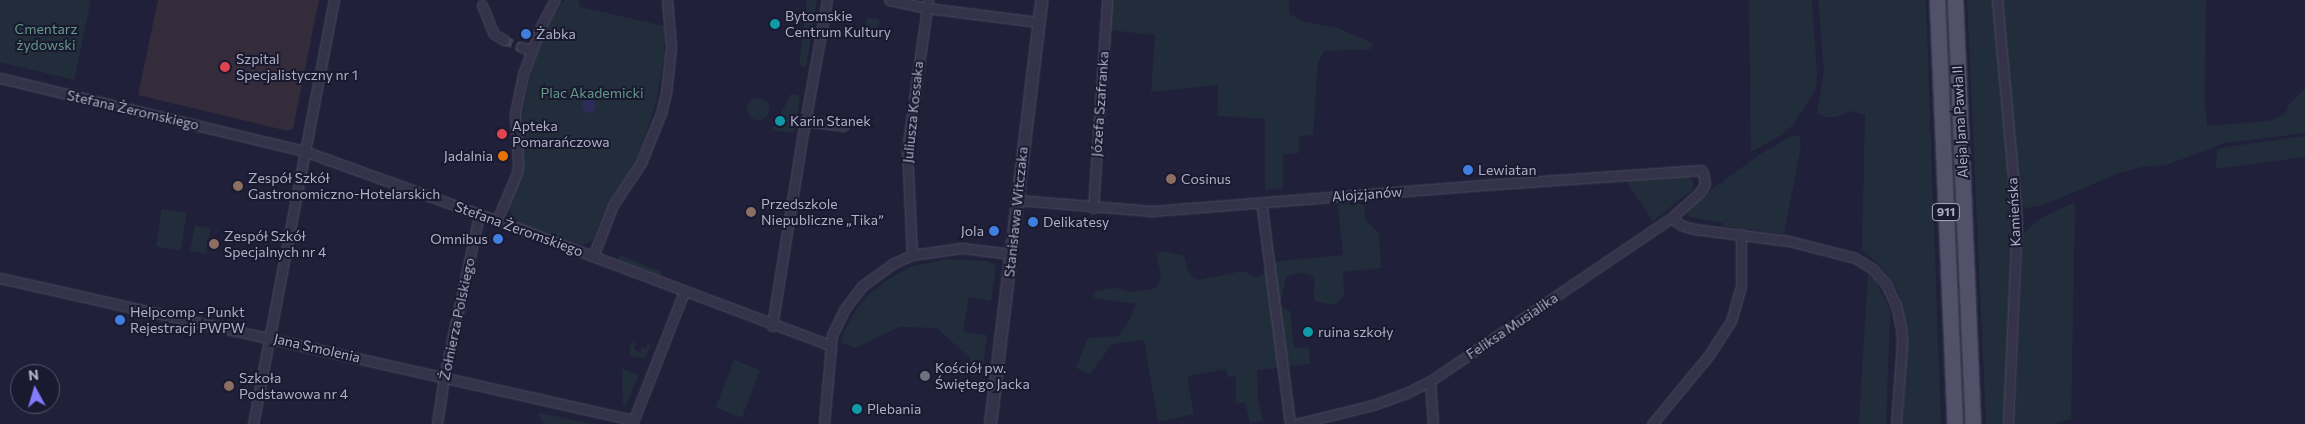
<!DOCTYPE html>
<html>
<head>
<meta charset="utf-8">
<style>
  body { margin:0 }
  #map { position:relative; width:2305px; height:424px; overflow:hidden; background:#20203a; font-family:Commissioner,sans-serif }
  div>[style] { position:absolute }
  [style*='--x'] { left:calc(var(--x)*1px); top:calc(var(--y)*1px); width:calc(var(--w)*1px); rotate:calc(var(--a)*1deg) }
  .medical>* { inset:0; background:#342c3b }
  .green>* { inset:0; background:#222d3b; transform-origin:0 0 }
  .round { border-radius:50% }
  .water>* { inset:0; background:#2c2c5a }
  .minor-tunnel>* { height:9px; margin-top:-4.5px; transform-origin:0; background:repeating-linear-gradient(90deg,#3d3c56 0 9px,transparent 0 13.5px) }
  .roads { filter:drop-shadow(0 0 1px #4c4b62) drop-shadow(0 0 1px #4c4b62) }
  .minor>* { height:9px; margin:-4.5px; padding:0 4.5px; transform-origin:4.5px; border-radius:4.5px; background:#34334a }
  .tertiary>* { height:11px; margin:-5.5px; padding:0 5.5px; transform-origin:5.5px; border-radius:5.5px; background:#34334a }
  .primary>* { height:15px; margin:-7.5px; padding:0 7.5px; transform-origin:7.5px; border-radius:7.5px; background:#51516a }
  .dots>* { width:14px; height:14px; translate:-50% -50%; box-sizing:border-box; border:2px solid #19192f; border-radius:50% }
  span { translate:-50% -50%; white-space:nowrap; text-align:center; line-height:1.15; -webkit-text-stroke:4px #19192f; paint-order:stroke }
  .shield-label span { padding:1px 4px; background:#19192f; border:1px solid; border-radius:4px; -webkit-text-stroke-width:0 }
  .shield-label { font-size:12px; color:#afaec7; font-weight:700 }
  .poi-label { font-size:14px; color:#afaec7 }
  .left { translate:0 -50%; text-align:left }
  .right { translate:-100% -50%; text-align:right }
  .park-label { font-size:14px; color:#649987 }
  .street-label { font-size:14px; color:#afaec7 }
  .north { position:absolute; left:10px; top:364px; width:50px; height:50px; box-sizing:border-box; background:#19192f; border:1px solid #55556c; border-radius:50%; rotate:354deg; font-size:14px; font-weight:700; line-height:20px; text-align:center; color:#afaec7 }
  .north::after { content:''; display:block; margin:auto; width:18px; height:22px; background:#827cfd; clip-path:polygon(50% 0,100% 100%,50% 72%,0 100%) }
</style>
</head>
<body>
<div id="map">
  <div class="medical">
    <div style="clip-path:polygon(158px 0,319px 0,293px 129px,288px 131px,138px 95px)"></div>
  </div>
  <div class="green">
    <div style="clip-path:polygon(0 0,91px 0,74px 80px,0 62px)"></div>
    <div style="clip-path:polygon(564px 0,579px 0,580px 7px,664px 26px,665px 32px,663px 64px,657px 98px,641px 150px,630px 172px,606px 205px,593px 240px,583px 245px,519px 223px,510px 213px,510px 204px,523px 170px,522px 118px,531px 71px,548px 25px)"></div>
    <div style="clip-path:polygon(807px 0,817px 0,806px 67px,799px 65px)"></div>
    <div style="clip-path:polygon(1112px 0,1289px 0,1289px 14px,1305px 22px,1338px 28px,1372px 43px,1372px 49px,1324px 51px,1318px 61px,1313px 135px,1299px 136px,1299px 153px,1283px 154px,1283px 188px,1265px 190px,1265px 119px,1217px 116px,1218px 85px,1151px 92px,1155px 35px,1109px 30px)"></div>
    <div style="clip-path:polygon(1749px 0,1812px 0,1817px 73px,1816px 88px,1813px 94px,1793px 125px,1782px 135px,1751px 152px)"></div>
    <div style="clip-path:polygon(1818px 0,1926px 0,1941px 424px,1903px 424px,1907px 340px,1899px 293px,1882px 267px,1862px 250px,1865px 115px,1850px 111px,1836px 117px,1825px 117px,1817px 113px,1824px 72px)"></div>
    <div style="clip-path:polygon(1967px 0,1995px 0,1999px 33px,2012px 221px,2005px 424px,1986px 424px)"></div>
    <div style="clip-path:polygon(1999px 0,2206px 0,2205px 104px,2207px 126px,2269px 121px,2286px 114px,2288px 106px,2305px 89px,2305px 133px,2225px 143px,2166px 165px,2142px 167px,2119px 173px,2041px 206px,2026px 208px,2018px 200px)"></div>
    <div style="left:867px;top:17px;width:13px;height:22px;rotate:13deg"></div>
    <div style="clip-path:polygon(791px 94px,800px 96px,794px 133px,776px 131px,773px 129px)"></div>
    <div class="round" style="left:747px;top:98px;width:22px;height:22px"></div>
    <div style="clip-path:polygon(1792px 135px,1800px 137px,1801px 145px,1784px 234px,1723px 226px,1723px 223px,1689px 217px,1685px 209px,1759px 155px)"></div>
    <div style="clip-path:polygon(2305px 136px,2305px 157px,2216px 169px,2217px 150px,2226px 147px)"></div>
    <div style="clip-path:polygon(1688px 177px,1693px 182px,1693px 189px,1653px 221px,1625px 180px)"></div>
    <div style="clip-path:polygon(2075px 202px,2071px 419px,2052px 424px,2015px 424px,2023px 234px,2041px 218px)"></div>
    <div style="clip-path:polygon(1364px 203px,1365px 220px,1379px 233px,1381px 268px,1343px 272px,1344px 296px,1334px 305px,1315px 301px,1313px 293px,1315px 280px,1309px 274px,1298px 273px,1286px 276px,1280px 306px,1290px 311px,1294px 348px,1309px 347px,1310px 364px,1257px 370px,1258px 399px,1263px 420px,1250px 423px,1245px 402px,1236px 404px,1236px 376px,1227px 377px,1227px 369px,1187px 376px,1194px 414px,1158px 422px,1144px 340px,1112px 344px,1090px 374px,1076px 368px,1088px 338px,1118px 336px,1129px 321px,1136px 304px,1094px 298px,1095px 291px,1115px 288px,1131px 292px,1157px 288px,1161px 275px,1156px 253px,1163px 251px,1184px 256px,1188px 271px,1194px 278px,1199px 280px,1243px 271px,1256px 277px,1263px 274px,1270px 262px,1343px 255px,1338px 205px)"></div>
    <div style="left:162px;top:209px;width:25px;height:38px;rotate:9deg"></div>
    <div style="left:195px;top:225px;width:16px;height:26px;rotate:11deg"></div>
    <div style="clip-path:polygon(620px 255px,662px 272px,661px 276px,618px 260px)"></div>
    <div style="clip-path:polygon(946px 259px,987px 261px,996px 265px,991px 301px,969px 297px,963px 332px,987px 335px,983px 368px,971px 363px,970px 358px,937px 328px,900px 327px,855px 348px,841px 342px,843px 333px,855px 311px,866px 297px,887px 280px,910px 267px)"></div>
    <div style="clip-path:polygon(1868px 274px,1875px 279px,1890px 310px,1886px 424px,1859px 424px)"></div>
    <div style="clip-path:polygon(632px 342px,636px 344px,634px 349px,640px 352px,642px 347px,646px 348px,648px 343px,651px 344px,645px 359px,631px 356px,629px 349px)"></div>
    <div style="left:734px;top:360px;width:28px;height:51px;rotate:21deg"></div>
    <div style="clip-path:polygon(622px 369px,639px 375px,626px 405px,623px 405px)"></div>
    <div style="clip-path:polygon(541px 413px,592px 424px,544px 424px,538px 414px)"></div>
  </div>
  <div class="water">
    <div class="round" style="left:582px;top:99px;width:14px;height:14px"></div>
  </div>
  <div class="minor-tunnel">
    <div style="--x:504;--y:40;--w:18;--a:22"></div>
  </div>
  <div class="roads">
    <div class="minor">
      <div style="--x:889;--y:0;--w:39;--a:12"></div>
      <div style="--x:927;--y:8;--w:112;--a:7.2"></div>
      <div style="--x:1997;--y:0;--w:222;--a:84.8"></div>
      <div style="--x:2017;--y:221;--w:203;--a:92.5"></div>
      <div style="--x:482;--y:5;--w:31;--a:68"></div>
      <div style="--x:494;--y:34;--w:12;--a:31"></div>
      <div style="--x:521;--y:47;--w:10;--a:17"></div>
      <div style="--x:0;--y:78;--w:313;--a:13.5"></div>
      <div style="--x:304;--y:151;--w:219;--a:19.8"></div>
      <div style="--x:510;--y:225;--w:342;--a:20.6"></div>
      <div style="--x:805;--y:121;--w:39;--a:7"></div>
      <div style="--x:1018;--y:200;--w:134;--a:4.7"></div>
      <div style="--x:1152;--y:211;--w:332;--a:-4.5"></div>
      <div style="--x:1483;--y:185;--w:219;--a:-3.9"></div>
      <div style="--x:1701;--y:170;--w:4;--a:56"></div>
      <div style="--x:1703;--y:173;--w:11;--a:80"></div>
      <div style="--x:1705;--y:184;--w:9;--a:122"></div>
      <div style="--x:1700;--y:192;--w:39;--a:138"></div>
      <div style="--x:1671;--y:218;--w:291;--a:145.9"></div>
      <div style="--x:1430;--y:381;--w:27;--a:153"></div>
      <div style="--x:1406;--y:393;--w:35;--a:160"></div>
      <div style="--x:1373;--y:405;--w:79;--a:166.1"></div>
      <div style="--x:1093;--y:208;--w:208;--a:-86.1"></div>
      <div style="--x:1262;--y:208;--w:218;--a:82.6"></div>
      <div style="--x:1671;--y:218;--w:12;--a:35"></div>
      <div style="--x:1681;--y:225;--w:14;--a:17"></div>
      <div style="--x:1694;--y:229;--w:96;--a:7.2"></div>
      <div style="--x:1789;--y:241;--w:68;--a:14.4"></div>
      <div style="--x:1855;--y:258;--w:21;--a:31"></div>
      <div style="--x:1873;--y:269;--w:20;--a:49"></div>
      <div style="--x:1886;--y:284;--w:23;--a:65"></div>
      <div style="--x:1896;--y:305;--w:24;--a:78"></div>
      <div style="--x:1901;--y:328;--w:15;--a:86"></div>
      <div style="--x:1902;--y:343;--w:81;--a:94.2"></div>
      <div style="--x:497;--y:220;--w:51;--a:-66.9"></div>
      <div style="--x:517;--y:173;--w:10;--a:-84"></div>
      <div style="--x:518;--y:163;--w:50;--a:-93.4"></div>
      <div style="--x:515;--y:113;--w:40;--a:-78"></div>
      <div style="--x:523;--y:74;--w:53;--a:-69.2"></div>
      <div style="--x:542;--y:24;--w:27;--a:-62"></div>
      <div style="--x:912;--y:255;--w:105;--a:-92.7"></div>
      <div style="--x:907;--y:150;--w:151;--a:-82"></div>
      <div style="--x:593;--y:256;--w:55;--a:-68.6"></div>
      <div style="--x:613;--y:205;--w:50;--a:-56.3"></div>
      <div style="--x:641;--y:163;--w:54;--a:-68.2"></div>
      <div style="--x:661;--y:113;--w:21;--a:-76"></div>
      <div style="--x:666;--y:93;--w:46;--a:-83.8"></div>
      <div style="--x:671;--y:47;--w:47;--a:-94.9"></div>
      <div style="--x:0;--y:278;--w:649;--a:12.64"></div>
      <div style="--x:772;--y:326;--w:189;--a:-80.9"></div>
      <div style="--x:802;--y:139;--w:141;--a:-79.8"></div>
      <div style="--x:1430;--y:381;--w:43;--a:86"></div>
      <div style="--x:253;--y:424;--w:432;--a:-79.2"></div>
      <div style="--x:437;--y:424;--w:48;--a:-81.5"></div>
      <div style="--x:444;--y:377;--w:166;--a:-77.8"></div>
      <div style="--x:632;--y:424;--w:142;--a:-68.5"></div>
      <div style="--x:824;--y:424;--w:89;--a:-84.9"></div>
      <div style="--x:832;--y:335;--w:28;--a:-64"></div>
      <div style="--x:844;--y:310;--w:30;--a:-53"></div>
      <div style="--x:862;--y:286;--w:39;--a:-36"></div>
      <div style="--x:894;--y:263;--w:20;--a:-24"></div>
      <div style="--x:912;--y:255;--w:50;--a:-8"></div>
      <div style="--x:962;--y:248;--w:50;--a:6.8"></div>
      <div style="--x:1652;--y:424;--w:89;--a:-50.4"></div>
      <div style="--x:1709;--y:355;--w:40;--a:-57.1"></div>
      <div style="--x:1731;--y:321;--w:36;--a:-74"></div>
      <div style="--x:1741;--y:286;--w:52;--a:-90"></div>
    </div>
    <div class="tertiary">
      <div style="--x:990;--y:424;--w:427;--a:-83.1"></div>
    </div>
    <div class="primary">
      <div style="--x:1937;--y:0;--w:424;--a:87.6"></div>
      <div style="--x:1955;--y:0;--w:424;--a:87.6"></div>
    </div>
  </div>
  <div class="dots">
    <div style="left:775px;top:24px;background:#0f9aa8"></div>
    <div style="left:526px;top:34px;background:#3f7fe0"></div>
    <div style="left:225px;top:67px;background:#e0444e"></div>
    <div style="left:780px;top:121px;background:#0f9aa8"></div>
    <div style="left:502px;top:134px;background:#e0444e"></div>
    <div style="left:503px;top:156px;background:#e8710a"></div>
    <div style="left:1468px;top:170px;background:#3f7fe0"></div>
    <div style="left:1171px;top:179px;background:#8d6e63"></div>
    <div style="left:238px;top:186px;background:#8d6e63"></div>
    <div style="left:751px;top:212px;background:#8d6e63"></div>
    <div style="left:1033px;top:222px;background:#3f7fe0"></div>
    <div style="left:994px;top:231px;background:#3f7fe0"></div>
    <div style="left:498px;top:239px;background:#3f7fe0"></div>
    <div style="left:214px;top:244px;background:#8d6e63"></div>
    <div style="left:120px;top:320px;background:#3f7fe0"></div>
    <div style="left:1308px;top:332px;background:#0f9aa8"></div>
    <div style="left:925px;top:376px;background:#6b7280"></div>
    <div style="left:229px;top:386px;background:#8d6e63"></div>
    <div style="left:857px;top:409px;background:#0f9aa8"></div>
  </div>
  <div class="shield-label">
    <span style="left:1946px;top:212px">911</span>
  </div>
  <div class="poi-label">
    <span class="left" style="left:785px;top:24px">Bytomskie<br>Centrum Kultury</span>
    <span class="left" style="left:536px;top:34px">Żabka</span>
    <span class="left" style="left:236px;top:67px">Szpital<br>Specjalistyczny nr 1</span>
    <span class="left" style="left:790px;top:121px">Karin Stanek</span>
    <span class="left" style="left:512px;top:134px">Apteka<br>Pomarańczowa</span>
    <span class="right" style="left:493px;top:156px">Jadalnia</span>
    <span class="left" style="left:1478px;top:170px">Lewiatan</span>
    <span class="left" style="left:248px;top:186px">Zespół Szkół<br>Gastronomiczno-Hotelarskich</span>
    <span class="left" style="left:1181px;top:179px">Cosinus</span>
    <span class="left" style="left:761px;top:212px">Przedszkole<br>Niepubliczne „Tika”</span>
    <span class="left" style="left:1043px;top:222px">Delikatesy</span>
    <span class="right" style="left:984px;top:231px">Jola</span>
    <span class="left" style="left:224px;top:244px">Zespół Szkół<br>Specjalnych nr 4</span>
    <span class="right" style="left:488px;top:239px">Omnibus</span>
    <span class="left" style="left:130px;top:320px">Helpcomp - Punkt<br>Rejestracji PWPW</span>
    <span class="left" style="left:1318px;top:332px">ruina szkoły</span>
    <span class="left" style="left:935px;top:376px">Kościół pw.<br>Świętego Jacka</span>
    <span class="left" style="left:239px;top:386px">Szkoła<br>Podstawowa nr 4</span>
    <span class="left" style="left:867px;top:409px">Plebania</span>
  </div>
  <div class="park-label">
    <span style="left:46px;top:37px">Cmentarz<br>żydowski</span>
    <span style="left:592px;top:93px">Plac Akademicki</span>
  </div>
  <div class="street-label">
    <span style="left:1100px;top:104px;rotate:-86deg">Józefa Szafranka</span>
    <span style="left:133px;top:110px;rotate:13deg">Stefana Żeromskiego</span>
    <span style="left:913px;top:112px;rotate:-84deg">Juliusza Kossaka</span>
    <span style="left:1960px;top:122px;rotate:-93deg">Aleja Jana Pawła II</span>
    <span style="left:1367px;top:194px;rotate:-4deg">Alojzjanów</span>
    <span style="left:1016px;top:212px;rotate:-84deg">Stanisława Witczaka</span>
    <span style="left:2014px;top:212px;rotate:-93deg">Kamieńska</span>
    <span style="left:519px;top:229px;rotate:20deg">Stefana Żeromskiego</span>
    <span style="left:457px;top:319px;rotate:-78deg">Żołnierza Polskiego</span>
    <span style="left:1512px;top:326px;rotate:-34deg">Feliksa Musialika</span>
    <span style="left:317px;top:348px;rotate:13deg">Jana Smolenia</span>
  </div>
  <div class="north">N</div>
</div>
</body>
</html>
